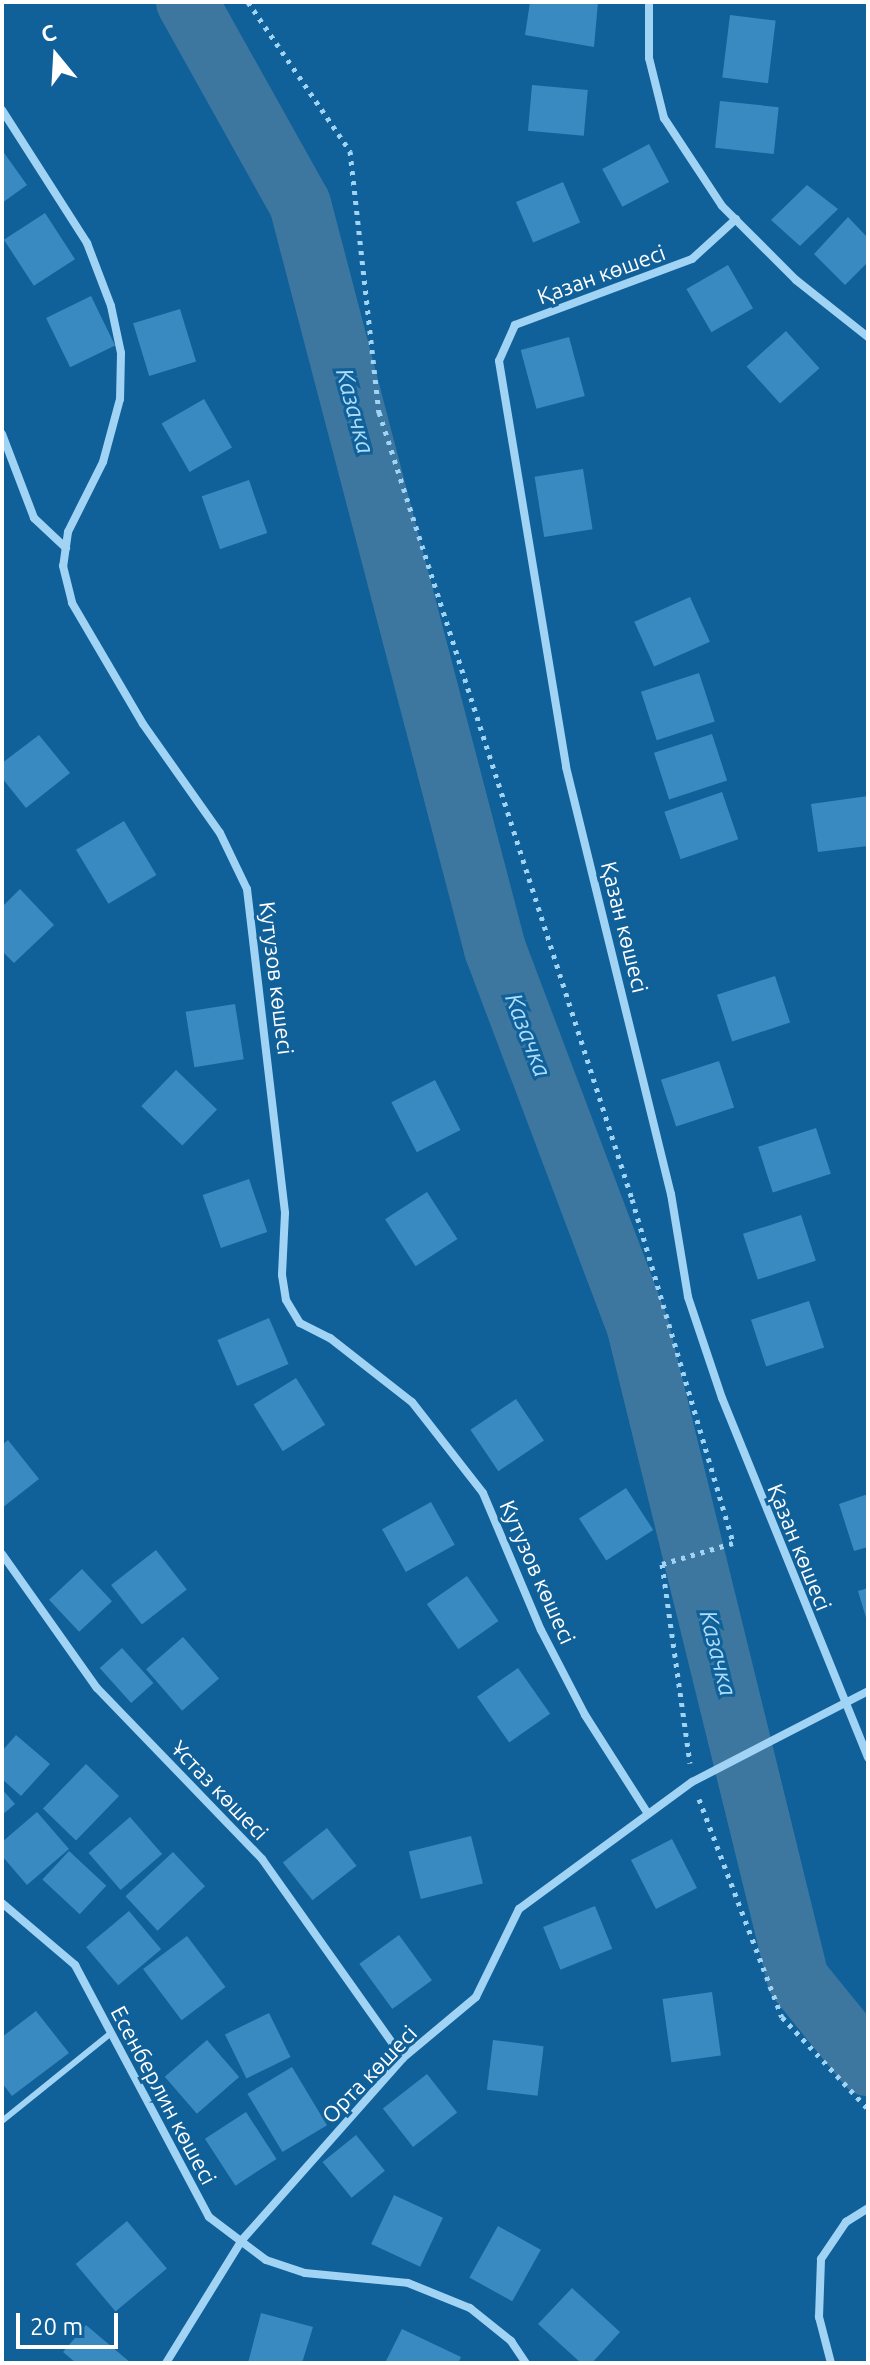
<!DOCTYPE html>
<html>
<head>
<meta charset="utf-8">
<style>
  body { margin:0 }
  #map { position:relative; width:870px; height:2365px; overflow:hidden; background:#106099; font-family:Ubuntu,sans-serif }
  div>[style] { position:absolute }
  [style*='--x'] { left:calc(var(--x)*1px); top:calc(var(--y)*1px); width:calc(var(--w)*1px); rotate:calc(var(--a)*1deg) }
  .river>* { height:62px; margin:-31px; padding:0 31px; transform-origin:31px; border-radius:31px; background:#3d77a0 }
  .building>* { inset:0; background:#388ac1; transform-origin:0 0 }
  .path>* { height:5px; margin-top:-2.5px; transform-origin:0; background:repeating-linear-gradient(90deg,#a1d3f5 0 4px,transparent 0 10px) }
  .lane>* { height:6px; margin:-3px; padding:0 3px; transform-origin:3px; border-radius:3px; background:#a1d3f5 }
  .street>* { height:8px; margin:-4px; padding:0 4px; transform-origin:4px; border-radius:4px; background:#a1d3f5 }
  span { translate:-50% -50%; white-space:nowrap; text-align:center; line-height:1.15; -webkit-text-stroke:6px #106099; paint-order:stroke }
  .street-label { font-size:22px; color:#fff }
  .water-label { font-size:24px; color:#adddfb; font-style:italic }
  .frame { position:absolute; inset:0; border:4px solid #fff; pointer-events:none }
  .north { position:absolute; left:16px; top:16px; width:80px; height:80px; -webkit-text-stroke:6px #106099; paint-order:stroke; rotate:342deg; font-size:22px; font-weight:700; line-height:32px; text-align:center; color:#fff }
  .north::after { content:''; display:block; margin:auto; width:28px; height:36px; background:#fff; clip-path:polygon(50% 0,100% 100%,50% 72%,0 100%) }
  .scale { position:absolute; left:16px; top:2313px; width:102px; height:36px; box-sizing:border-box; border:4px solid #fff; border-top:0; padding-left:10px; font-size:24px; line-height:28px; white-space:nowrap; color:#fff; -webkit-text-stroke:6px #106099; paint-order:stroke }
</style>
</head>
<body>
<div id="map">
  <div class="river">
    <div style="--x:187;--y:2;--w:231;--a:60.8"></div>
    <div style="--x:300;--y:204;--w:770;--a:75.33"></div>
    <div style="--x:495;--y:949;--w:405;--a:69.3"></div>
    <div style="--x:638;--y:1328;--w:670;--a:76.19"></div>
    <div style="--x:798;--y:1979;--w:111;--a:50.9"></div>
  </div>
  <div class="building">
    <div style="clip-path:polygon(530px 2px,598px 2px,594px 47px,525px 35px)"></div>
    <div style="left:730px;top:15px;width:46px;height:63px;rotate:7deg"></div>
    <div style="left:532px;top:85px;width:56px;height:46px;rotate:5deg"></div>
    <div style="left:720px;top:101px;width:59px;height:47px;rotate:6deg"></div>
    <div style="left:649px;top:144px;width:43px;height:53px;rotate:62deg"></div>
    <div style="clip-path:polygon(2px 150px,27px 185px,2px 203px)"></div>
    <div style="left:563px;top:182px;width:44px;height:51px;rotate:67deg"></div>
    <div style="clip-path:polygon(807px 185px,838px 209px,800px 246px,771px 220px)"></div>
    <div style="left:45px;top:213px;width:55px;height:49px;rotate:57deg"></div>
    <div style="clip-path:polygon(848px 217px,868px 238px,868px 262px,845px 285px,814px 254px)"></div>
    <div style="left:728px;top:265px;width:50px;height:48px;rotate:60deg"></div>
    <div style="left:91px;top:296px;width:55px;height:50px;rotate:64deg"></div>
    <div style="left:180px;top:309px;width:55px;height:49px;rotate:73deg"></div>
    <div style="left:786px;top:331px;width:50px;height:53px;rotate:48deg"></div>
    <div style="left:569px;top:337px;width:61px;height:50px;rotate:75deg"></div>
    <div style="left:204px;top:399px;width:56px;height:49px;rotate:60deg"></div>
    <div style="left:583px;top:469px;width:61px;height:49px;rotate:81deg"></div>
    <div style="left:249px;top:480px;width:56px;height:50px;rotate:71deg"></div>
    <div style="left:690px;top:597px;width:49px;height:61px;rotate:66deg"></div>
    <div style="left:699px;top:673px;width:51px;height:61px;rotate:72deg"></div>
    <div style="left:712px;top:734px;width:49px;height:61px;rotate:72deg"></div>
    <div style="clip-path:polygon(39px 735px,70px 773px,26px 808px,2px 778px,2px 763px)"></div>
    <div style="left:722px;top:792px;width:50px;height:61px;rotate:71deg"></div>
    <div style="clip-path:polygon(868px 796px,868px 846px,818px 852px,811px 804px)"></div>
    <div style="left:124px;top:821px;width:63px;height:56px;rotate:59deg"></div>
    <div style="clip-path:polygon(20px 889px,54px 925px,14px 963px,2px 951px,2px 907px)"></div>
    <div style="left:775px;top:976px;width:49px;height:61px;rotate:72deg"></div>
    <div style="left:235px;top:1004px;width:56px;height:50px;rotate:81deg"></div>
    <div style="left:719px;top:1061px;width:49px;height:61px;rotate:72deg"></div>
    <div style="left:176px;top:1070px;width:57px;height:50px;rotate:44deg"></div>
    <div style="left:435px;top:1080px;width:56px;height:49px;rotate:63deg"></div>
    <div style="left:816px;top:1128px;width:48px;height:61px;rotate:72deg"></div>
    <div style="left:249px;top:1179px;width:56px;height:49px;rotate:71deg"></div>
    <div style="left:427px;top:1192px;width:56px;height:50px;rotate:57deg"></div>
    <div style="left:801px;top:1215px;width:48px;height:61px;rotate:72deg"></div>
    <div style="left:809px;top:1301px;width:49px;height:61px;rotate:72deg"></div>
    <div style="left:269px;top:1318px;width:50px;height:56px;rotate:67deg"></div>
    <div style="left:296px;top:1378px;width:55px;height:50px;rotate:58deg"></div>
    <div style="left:516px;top:1399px;width:50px;height:55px;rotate:56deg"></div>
    <div style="clip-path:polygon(8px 1440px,39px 1479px,2px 1508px,2px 1445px)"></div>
    <div style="left:626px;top:1488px;width:50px;height:56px;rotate:57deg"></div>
    <div style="clip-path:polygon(868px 1494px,868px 1547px,854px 1551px,839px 1504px)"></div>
    <div style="left:431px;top:1502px;width:49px;height:56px;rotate:61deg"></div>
    <div style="left:156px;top:1550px;width:50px;height:57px;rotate:52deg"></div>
    <div style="left:82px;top:1569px;width:44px;height:45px;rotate:47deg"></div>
    <div style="left:467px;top:1576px;width:55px;height:49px;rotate:55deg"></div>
    <div style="clip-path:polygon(868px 1588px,868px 1621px,867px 1621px,858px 1591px)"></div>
    <div style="left:183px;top:1637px;width:55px;height:49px;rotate:49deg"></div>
    <div style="left:122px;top:1648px;width:47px;height:30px;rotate:48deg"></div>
    <div style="left:518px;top:1668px;width:56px;height:50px;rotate:55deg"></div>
    <div style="clip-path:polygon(16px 1735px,50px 1764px,21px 1796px,2px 1779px,2px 1751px)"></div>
    <div style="left:86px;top:1764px;width:46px;height:62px;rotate:44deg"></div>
    <div style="clip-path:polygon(2px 1789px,15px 1804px,2px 1815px)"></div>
    <div style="clip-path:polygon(37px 1812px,69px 1849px,27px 1885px,2px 1856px,2px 1842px)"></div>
    <div style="left:130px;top:1817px;width:49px;height:55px;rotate:49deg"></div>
    <div style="left:327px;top:1828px;width:48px;height:56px;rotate:52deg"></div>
    <div style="left:471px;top:1836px;width:49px;height:64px;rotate:76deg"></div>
    <div style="left:672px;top:1839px;width:55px;height:46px;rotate:63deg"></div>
    <div style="left:69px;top:1851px;width:51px;height:39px;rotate:43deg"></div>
    <div style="left:173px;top:1852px;width:47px;height:65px;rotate:47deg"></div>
    <div style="left:595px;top:1906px;width:46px;height:56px;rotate:68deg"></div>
    <div style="left:129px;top:1911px;width:50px;height:56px;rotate:50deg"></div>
    <div style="left:399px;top:1935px;width:56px;height:49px;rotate:54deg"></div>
    <div style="left:187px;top:1936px;width:64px;height:55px;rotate:53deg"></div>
    <div style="left:712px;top:1992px;width:64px;height:50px;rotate:82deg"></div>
    <div style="clip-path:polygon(36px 2011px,69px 2053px,12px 2096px,2px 2083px,2px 2037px)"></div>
    <div style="left:269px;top:2013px;width:49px;height:49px;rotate:64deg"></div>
    <div style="left:207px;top:2040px;width:49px;height:56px;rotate:49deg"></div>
    <div style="left:493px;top:2040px;width:51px;height:50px;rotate:7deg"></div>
    <div style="left:292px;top:2067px;width:68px;height:52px;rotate:59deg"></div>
    <div style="left:427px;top:2074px;width:49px;height:56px;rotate:52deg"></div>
    <div style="left:246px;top:2112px;width:56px;height:49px;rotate:57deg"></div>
    <div style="left:356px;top:2135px;width:46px;height:43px;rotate:51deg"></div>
    <div style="left:394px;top:2195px;width:54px;height:54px;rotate:25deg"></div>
    <div style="left:127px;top:2221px;width:62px;height:67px;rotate:50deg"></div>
    <div style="left:498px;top:2226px;width:49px;height:59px;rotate:29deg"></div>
    <div style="clip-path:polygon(572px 2288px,620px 2332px,592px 2363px,581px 2363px,538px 2324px)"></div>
    <div style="clip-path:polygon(261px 2313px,313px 2327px,302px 2363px,248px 2363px)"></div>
    <div style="clip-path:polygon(86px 2325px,131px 2363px,76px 2363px,63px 2352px)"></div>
    <div style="clip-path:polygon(402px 2329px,461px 2357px,458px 2363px,385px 2363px)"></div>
  </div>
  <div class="path">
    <div style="--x:248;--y:2;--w:181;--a:55.6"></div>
    <div style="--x:350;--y:151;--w:263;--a:83.7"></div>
    <div style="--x:379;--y:412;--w:827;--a:72.18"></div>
    <div style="--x:632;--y:1199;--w:359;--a:73.6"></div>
    <div style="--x:733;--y:1543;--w:74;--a:163.5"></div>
    <div style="--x:662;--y:1564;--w:201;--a:82"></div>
    <div style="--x:699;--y:1799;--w:233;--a:69.2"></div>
    <div style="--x:782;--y:2017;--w:126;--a:46.9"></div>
  </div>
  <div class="lane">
    <div style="--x:2;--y:2121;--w:140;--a:-38.9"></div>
  </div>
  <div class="street">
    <div style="--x:649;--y:2;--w:56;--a:90"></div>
    <div style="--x:649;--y:58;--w:62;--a:76"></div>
    <div style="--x:664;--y:118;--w:105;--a:56.6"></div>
    <div style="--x:722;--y:206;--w:105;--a:45"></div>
    <div style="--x:796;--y:280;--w:92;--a:38.4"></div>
    <div style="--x:2;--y:110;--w:158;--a:57.4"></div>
    <div style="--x:87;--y:243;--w:67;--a:69.1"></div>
    <div style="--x:111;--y:306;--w:48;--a:78"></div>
    <div style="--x:121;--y:353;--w:46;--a:91.2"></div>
    <div style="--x:120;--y:399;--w:65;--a:105.1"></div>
    <div style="--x:103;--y:462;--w:78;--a:116.6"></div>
    <div style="--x:68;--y:532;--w:34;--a:98"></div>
    <div style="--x:63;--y:566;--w:38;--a:76"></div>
    <div style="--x:72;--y:603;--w:140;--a:59.6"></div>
    <div style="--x:143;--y:724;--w:133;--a:54.8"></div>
    <div style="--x:220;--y:833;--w:62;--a:64.3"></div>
    <div style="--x:247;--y:889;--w:326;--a:83.3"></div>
    <div style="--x:285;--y:1213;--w:62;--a:92.8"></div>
    <div style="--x:282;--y:1275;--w:25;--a:81"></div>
    <div style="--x:286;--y:1300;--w:27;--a:59"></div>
    <div style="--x:300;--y:1323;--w:34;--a:27"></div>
    <div style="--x:330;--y:1338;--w:104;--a:38"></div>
    <div style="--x:412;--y:1402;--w:115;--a:52"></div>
    <div style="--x:483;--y:1493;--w:149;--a:67.1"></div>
    <div style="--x:541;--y:1630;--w:96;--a:62.6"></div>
    <div style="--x:585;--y:1715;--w:117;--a:57.5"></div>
    <div style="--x:736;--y:219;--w:59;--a:137.7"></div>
    <div style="--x:692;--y:259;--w:189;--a:159.6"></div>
    <div style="--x:515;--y:325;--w:39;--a:114"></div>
    <div style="--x:499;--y:361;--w:411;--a:80.6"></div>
    <div style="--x:566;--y:767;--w:440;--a:76.2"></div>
    <div style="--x:671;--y:1194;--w:104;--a:80.6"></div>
    <div style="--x:688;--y:1297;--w:107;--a:71.4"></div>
    <div style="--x:722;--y:1398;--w:388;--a:67.9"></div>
    <div style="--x:2;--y:434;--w:90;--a:69.1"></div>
    <div style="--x:34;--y:518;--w:44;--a:43.2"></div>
    <div style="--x:2;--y:1554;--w:164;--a:54.7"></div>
    <div style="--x:97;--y:1688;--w:238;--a:46"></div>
    <div style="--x:262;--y:1859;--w:244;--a:54.7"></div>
    <div style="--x:2;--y:1903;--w:96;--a:40.3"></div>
    <div style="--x:75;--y:1965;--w:285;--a:62"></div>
    <div style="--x:209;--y:2217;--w:71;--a:37"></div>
    <div style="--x:266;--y:2260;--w:41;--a:18.4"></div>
    <div style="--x:305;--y:2273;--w:103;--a:5.5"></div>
    <div style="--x:408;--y:2283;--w:67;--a:22"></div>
    <div style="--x:470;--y:2308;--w:53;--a:38.8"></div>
    <div style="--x:511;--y:2341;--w:27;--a:56"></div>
    <div style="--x:166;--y:2363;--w:145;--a:-58.3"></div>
    <div style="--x:242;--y:2240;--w:243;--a:-48.5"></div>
    <div style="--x:403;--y:2058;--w:95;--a:-39.9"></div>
    <div style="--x:476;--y:1997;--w:98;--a:-64"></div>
    <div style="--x:519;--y:1909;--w:215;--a:-36.3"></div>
    <div style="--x:692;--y:1782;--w:198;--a:-27.3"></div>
    <div style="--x:831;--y:2363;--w:48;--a:-104.6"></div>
    <div style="--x:819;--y:2317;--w:58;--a:-88"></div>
    <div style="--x:821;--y:2259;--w:45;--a:-56"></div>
    <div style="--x:846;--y:2222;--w:26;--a:-32"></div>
  </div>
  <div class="street-label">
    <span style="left:601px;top:274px;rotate:-20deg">Қазан көшесі</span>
    <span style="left:625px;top:927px;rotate:76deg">Қазан көшесі</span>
    <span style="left:277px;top:978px;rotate:83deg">Кутузов көшесі</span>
    <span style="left:800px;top:1547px;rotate:68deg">Қазан көшесі</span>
    <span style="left:538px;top:1572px;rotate:66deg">Кутузов көшесі</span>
    <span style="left:220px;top:1790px;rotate:46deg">Ұстаз көшесі</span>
    <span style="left:369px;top:2074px;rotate:-46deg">Орта көшесі</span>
    <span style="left:164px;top:2095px;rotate:62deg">Есенберлин көшесі</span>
  </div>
  <div class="water-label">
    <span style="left:355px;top:411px;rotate:75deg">Казачка</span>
    <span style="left:528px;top:1035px;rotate:69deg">Казачка</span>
    <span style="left:718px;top:1653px;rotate:76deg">Казачка</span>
  </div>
  <div class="frame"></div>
  <div class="north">С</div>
  <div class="scale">20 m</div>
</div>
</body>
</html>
